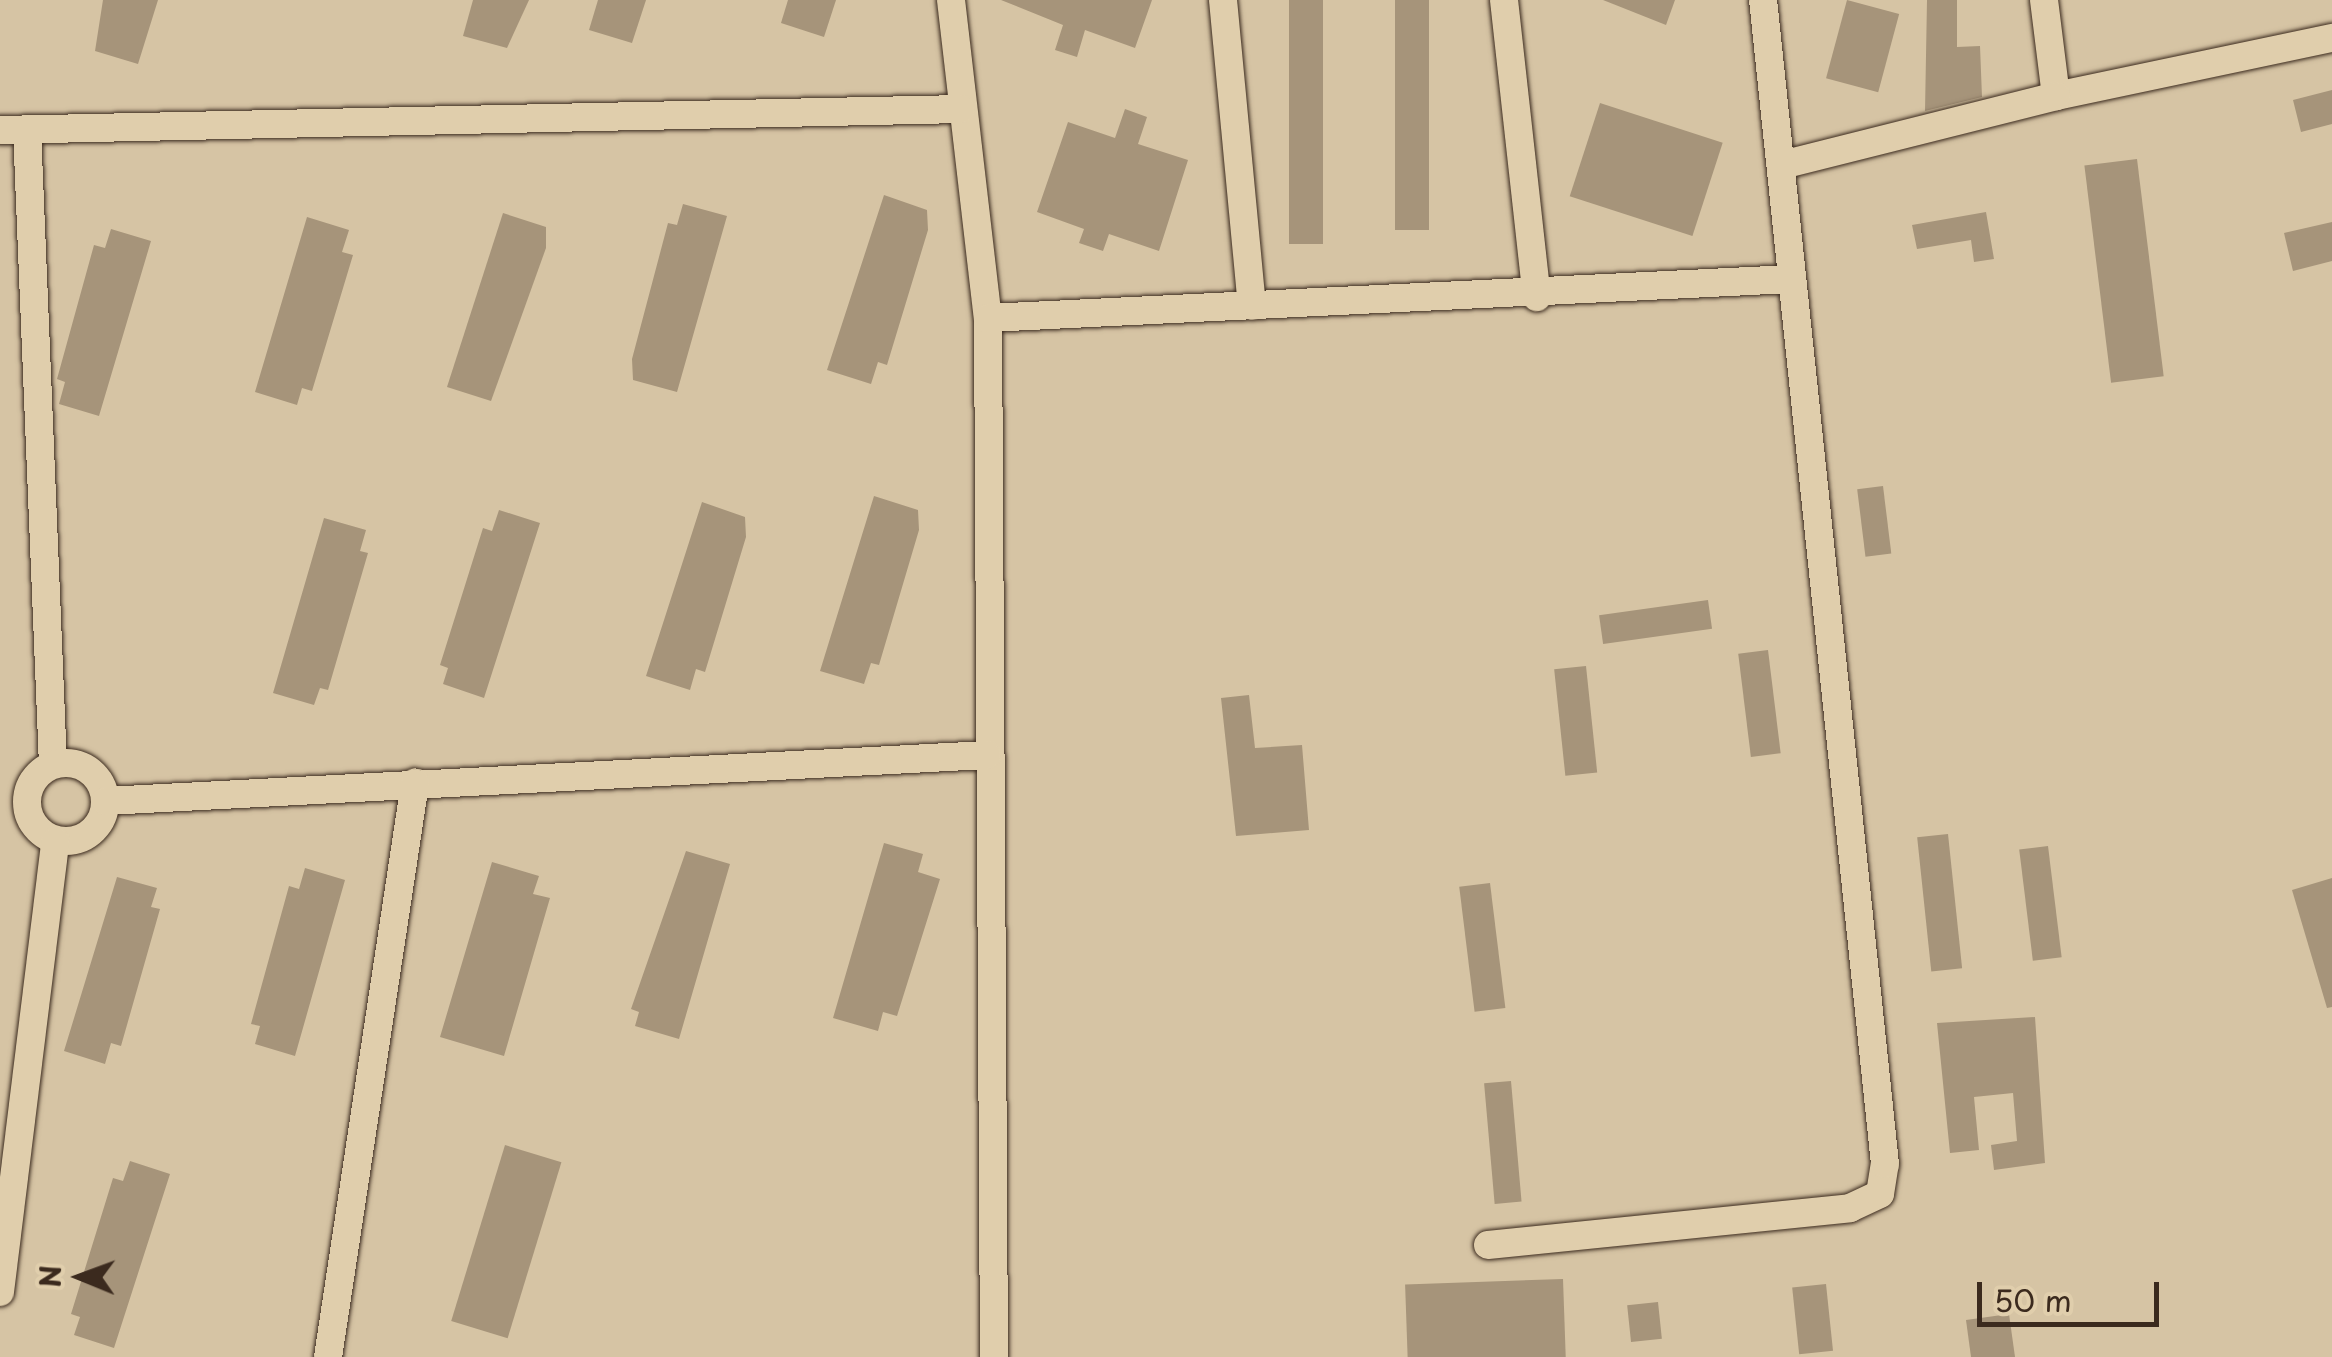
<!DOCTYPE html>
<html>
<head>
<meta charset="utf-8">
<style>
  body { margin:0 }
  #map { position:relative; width:2332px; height:1357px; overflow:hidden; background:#d6c4a4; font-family:"Playpen Sans",sans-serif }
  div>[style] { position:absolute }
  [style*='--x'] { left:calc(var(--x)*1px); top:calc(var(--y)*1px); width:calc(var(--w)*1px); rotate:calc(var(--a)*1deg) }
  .building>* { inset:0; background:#a6947a; transform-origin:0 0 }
  .roads { filter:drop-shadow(0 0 2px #3b2a1e) drop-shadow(0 0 2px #3b2a1e) }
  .minor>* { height:28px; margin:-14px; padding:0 14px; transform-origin:14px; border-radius:14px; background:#e0ceac }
  .minor>.ring { margin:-14px; padding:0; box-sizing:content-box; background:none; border:28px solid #e0ceac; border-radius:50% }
  span { translate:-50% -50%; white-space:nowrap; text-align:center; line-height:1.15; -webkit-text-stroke:10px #e0ceac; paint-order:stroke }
  .north { position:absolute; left:30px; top:1227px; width:100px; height:100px; -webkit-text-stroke:8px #e0ceac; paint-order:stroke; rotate:271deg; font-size:28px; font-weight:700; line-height:40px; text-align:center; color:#3b2a1e }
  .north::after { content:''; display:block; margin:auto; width:35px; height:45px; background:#3b2a1e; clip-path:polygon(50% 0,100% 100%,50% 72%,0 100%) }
  .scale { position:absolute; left:1977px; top:1282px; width:182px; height:45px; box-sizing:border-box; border:5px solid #3b2a1e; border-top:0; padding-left:12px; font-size:30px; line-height:35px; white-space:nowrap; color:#3b2a1e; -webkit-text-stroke:8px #e0ceac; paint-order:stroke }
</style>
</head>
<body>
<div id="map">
  <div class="building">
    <div style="clip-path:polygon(103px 0,158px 0,138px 64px,95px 51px)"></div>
    <div style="clip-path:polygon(473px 0,529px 0,507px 48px,463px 36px)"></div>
    <div style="clip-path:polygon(598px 0,646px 0,632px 43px,589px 30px)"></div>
    <div style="clip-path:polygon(788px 0,836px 0,824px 37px,781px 23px)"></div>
    <div style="clip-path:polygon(1001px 0,1152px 0,1135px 48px,1085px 30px,1077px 57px,1055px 50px,1063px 25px)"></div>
    <div style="left:1289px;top:0;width:34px;height:244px"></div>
    <div style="left:1395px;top:0;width:34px;height:230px"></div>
    <div style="clip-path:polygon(1603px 0,1675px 0,1666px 25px)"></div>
    <div style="left:1847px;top:0;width:54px;height:81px;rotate:15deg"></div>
    <div style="clip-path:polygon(1927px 0,1957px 0,1957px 47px,1980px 46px,1982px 97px,1925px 111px)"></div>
    <div style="clip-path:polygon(2332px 90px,2332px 124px,2301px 132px,2293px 100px)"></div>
    <div style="left:1600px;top:103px;width:129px;height:98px;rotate:18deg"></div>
    <div style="clip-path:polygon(1125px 109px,1147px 117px,1138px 144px,1188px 160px,1159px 251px,1109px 234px,1103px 251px,1079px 243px,1084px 229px,1037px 212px,1068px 122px,1115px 138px)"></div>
    <div style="left:2137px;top:159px;width:219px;height:53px;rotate:83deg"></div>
    <div style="clip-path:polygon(884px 195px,927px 210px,928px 230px,887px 365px,878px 362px,871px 384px,827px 370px)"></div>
    <div style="clip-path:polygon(683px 204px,727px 216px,677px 392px,633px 380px,632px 359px,668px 223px,677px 225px)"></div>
    <div style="clip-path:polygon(1986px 212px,1994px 259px,1974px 262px,1971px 240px,1917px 249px,1912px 225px)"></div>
    <div style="clip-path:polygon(503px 213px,546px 227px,546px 248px,491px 401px,447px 387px)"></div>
    <div style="clip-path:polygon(307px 217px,349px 230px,342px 252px,353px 255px,312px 391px,302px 388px,297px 405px,255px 392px)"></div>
    <div style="clip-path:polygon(2332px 222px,2332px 261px,2293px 271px,2284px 233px)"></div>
    <div style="clip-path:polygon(111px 229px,151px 241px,99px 416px,59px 404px,65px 382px,57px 379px,94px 245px,105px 248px)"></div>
    <div style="left:1883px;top:486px;width:68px;height:26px;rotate:83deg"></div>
    <div style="clip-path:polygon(874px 496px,918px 510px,919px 530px,879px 665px,871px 663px,864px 684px,820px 671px)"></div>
    <div style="clip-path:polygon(702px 502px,745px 517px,746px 537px,705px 672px,696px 669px,690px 690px,646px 676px)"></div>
    <div style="clip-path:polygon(499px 510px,540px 523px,484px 698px,443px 684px,448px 668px,440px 665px,483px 528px,492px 531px)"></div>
    <div style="clip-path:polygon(324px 518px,366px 530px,360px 551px,368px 553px,328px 690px,320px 688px,314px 705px,273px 693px)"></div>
    <div style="left:1708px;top:600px;width:29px;height:110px;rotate:82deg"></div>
    <div style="left:1768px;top:650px;width:104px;height:30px;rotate:83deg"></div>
    <div style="left:1586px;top:666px;width:107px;height:32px;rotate:84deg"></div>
    <div style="clip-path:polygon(1249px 695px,1255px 748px,1302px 745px,1309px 830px,1236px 836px,1221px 698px)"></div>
    <div style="left:1948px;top:834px;width:135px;height:31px;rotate:84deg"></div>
    <div style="clip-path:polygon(884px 843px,923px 854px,918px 872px,940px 879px,897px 1016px,883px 1012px,878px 1031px,833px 1018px)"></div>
    <div style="left:2048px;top:846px;width:112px;height:29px;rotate:83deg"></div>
    <div style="clip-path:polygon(686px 851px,730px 864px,679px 1039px,635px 1026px,639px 1012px,631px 1009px)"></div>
    <div style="clip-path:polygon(492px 862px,539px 876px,533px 894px,550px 898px,504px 1056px,440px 1037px)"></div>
    <div style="clip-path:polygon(305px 868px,345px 880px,295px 1056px,255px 1044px,260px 1026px,251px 1024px,289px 886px,299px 889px)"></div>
    <div style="clip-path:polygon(117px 877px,157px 888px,151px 907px,160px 909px,121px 1046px,111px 1043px,105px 1064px,64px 1051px)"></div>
    <div style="clip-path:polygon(2332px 878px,2332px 1007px,2327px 1008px,2292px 890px)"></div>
    <div style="left:1490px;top:883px;width:126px;height:31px;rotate:83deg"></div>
    <div style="clip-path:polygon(2035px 1017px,2045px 1163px,1994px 1170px,1991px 1145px,2017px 1141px,2013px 1093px,1974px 1097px,1979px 1150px,1950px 1153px,1937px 1023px)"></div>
    <div style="left:1511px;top:1081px;width:121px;height:27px;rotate:85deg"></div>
    <div style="left:505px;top:1145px;width:59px;height:184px;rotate:17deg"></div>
    <div style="clip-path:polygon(130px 1161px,170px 1174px,114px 1348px,74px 1335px,80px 1317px,71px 1314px,113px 1178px,123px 1181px)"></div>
    <div style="left:1563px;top:1279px;width:78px;height:158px;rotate:88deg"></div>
    <div style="left:1826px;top:1284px;width:67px;height:34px;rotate:84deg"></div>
    <div style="left:1658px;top:1302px;width:37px;height:31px;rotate:84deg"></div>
    <div style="clip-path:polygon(2009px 1314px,2015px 1357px,1971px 1357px,1966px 1320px)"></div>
  </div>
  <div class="roads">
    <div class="minor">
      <div style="--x:951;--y:0;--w:320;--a:83.4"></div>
      <div style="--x:988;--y:318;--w:1039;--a:89.67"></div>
      <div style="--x:1223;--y:0;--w:307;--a:84.6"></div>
      <div style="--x:1504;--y:0;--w:299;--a:83.7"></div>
      <div style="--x:2044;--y:0;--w:97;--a:82.9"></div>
      <div style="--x:2056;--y:96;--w:282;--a:-11.9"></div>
      <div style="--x:27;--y:129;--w:636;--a:87.66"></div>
      <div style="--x:0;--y:130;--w:961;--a:-1.25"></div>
      <div style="--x:1782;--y:165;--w:283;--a:-14.1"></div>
      <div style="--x:988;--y:318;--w:805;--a:-2.78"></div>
      <div class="ring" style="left:27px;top:763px;width:50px;height:50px"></div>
      <div style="--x:106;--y:801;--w:882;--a:-2.99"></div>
      <div style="--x:1488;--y:1245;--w:364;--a:-5.8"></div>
      <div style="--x:1850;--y:1208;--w:33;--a:-25"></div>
      <div style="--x:1880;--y:1194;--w:30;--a:-81"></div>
      <div style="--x:1885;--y:1164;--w:1170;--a:-95.98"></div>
      <div style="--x:0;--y:1292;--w:454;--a:-83"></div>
      <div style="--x:328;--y:1357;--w:581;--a:-81.38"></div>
    </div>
  </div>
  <div class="north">N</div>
  <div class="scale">50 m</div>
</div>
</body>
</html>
